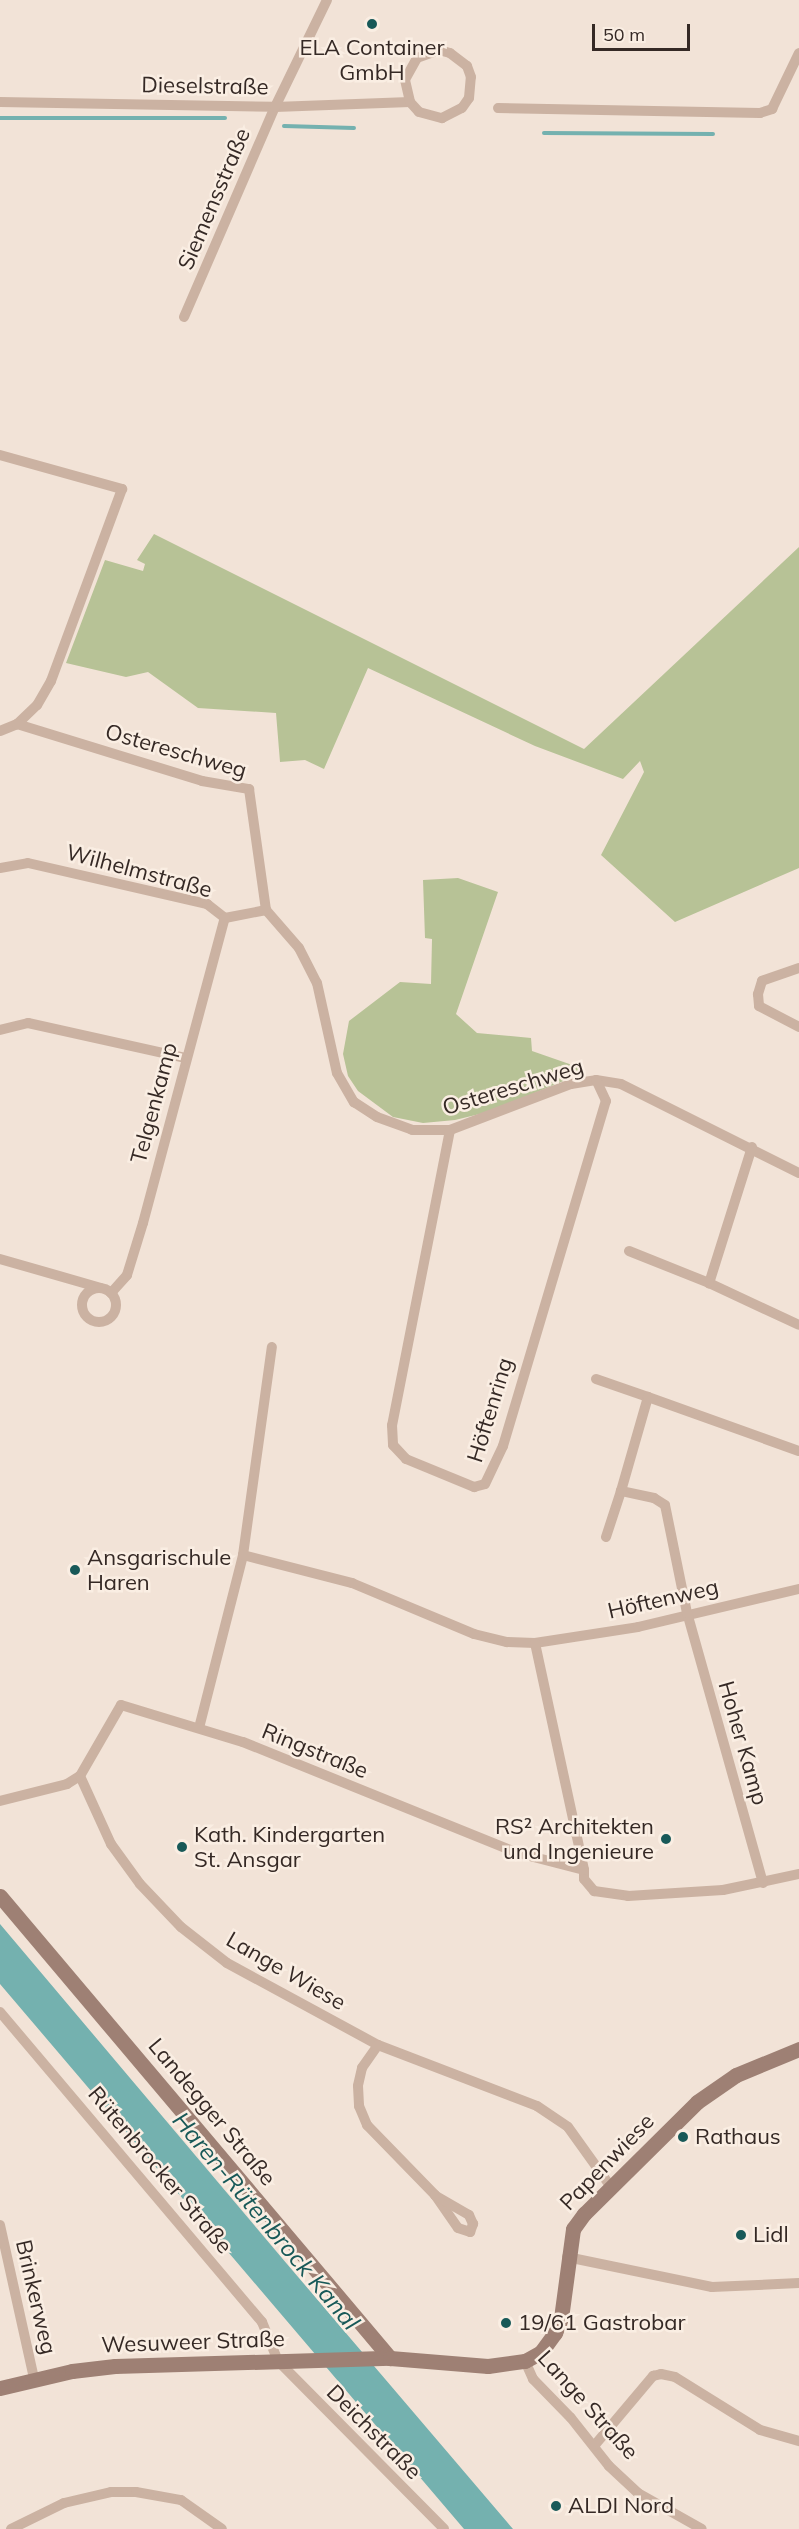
<!DOCTYPE html>
<html>
<head>
<meta charset="utf-8">
<style>
  body { margin:0 }
  #map { position:relative; width:799px; height:2529px; overflow:hidden; background:#f2e3d7; font-family:Mulish,sans-serif }
  div>[style] { position:absolute }
  [style*='--x'] { left:calc(var(--x)*1px); top:calc(var(--y)*1px); width:calc(var(--w)*1px); rotate:calc(var(--a)*1deg) }
  .green>* { inset:0; background:#b7c296 }
  .water>* { inset:0; background:#74b1af }
  .stream>* { height:4px; margin:-2px; padding:0 2px; transform-origin:2px; border-radius:2px; background:#74b1af }
  .street>* { height:10px; margin:-5px; padding:0 5px; transform-origin:5px; border-radius:5px; background:#cbb2a2 }
  .street>.ring { margin:-5px; padding:0; box-sizing:content-box; background:none; border:10px solid #cbb2a2; border-radius:50% }
  .secondary>* { height:15px; margin:-7.5px; padding:0 7.5px; transform-origin:7.5px; border-radius:7.5px; background:#9e8074 }
  .dots>* { width:16px; height:16px; translate:-50% -50%; box-sizing:border-box; border:3px solid #faeee3; border-radius:50% }
  span { translate:-50% -50%; white-space:nowrap; text-align:center; line-height:1.15; -webkit-text-stroke:5px #faeee3; paint-order:stroke }
  .poi-label { font-size:22px; color:#352925 }
  .left { translate:0 -50%; text-align:left }
  .right { translate:-100% -50%; text-align:right }
  .street-label { font-size:22px; color:#352925 }
  .water-label { font-size:24px; color:#185958; font-style:italic }
  .scale { position:absolute; left:592px; top:24px; width:98px; height:27px; box-sizing:border-box; border:3px solid #352925; border-top:0; padding-left:8px; font-size:18px; line-height:21px; white-space:nowrap; color:#352925; -webkit-text-stroke:4px #faeee3; paint-order:stroke }
</style>
</head>
<body>
<div id="map">
  <div class="green">
    <div style="clip-path:polygon(154px 534px,584px 749px,799px 547px,799px 868px,675px 922px,601px 855px,644px 772px,640px 761px,623px 779px,535px 746px,368px 668px,324px 769px,305px 760px,280px 762px,276px 713px,198px 708px,148px 672px,126px 677px,66px 663px,105px 560px,143px 571px,145px 564px,137px 560px)"></div>
    <div style="clip-path:polygon(458px 878px,498px 892px,456px 1014px,477px 1033px,531px 1038px,532px 1051px,578px 1067px,580px 1074px,492px 1111px,455px 1120px,423px 1123px,393px 1117px,358px 1091px,348px 1076px,343px 1054px,349px 1021px,400px 982px,431px 984px,432px 939px,425px 938px,423px 880px)"></div>
  </div>
  <div class="water">
    <div style="clip-path:polygon(0 1924px,287px 2264px,513px 2529px,464px 2529px,0 1984px)"></div>
  </div>
  <div class="stream">
    <div style="--x:0;--y:118;--w:225;--a:0"></div>
    <div style="--x:284;--y:126;--w:70;--a:1.6"></div>
    <div style="--x:544;--y:133;--w:169;--a:0.3"></div>
  </div>
  <div class="street">
    <div style="--x:0;--y:102;--w:275;--a:1"></div>
    <div style="--x:275;--y:107;--w:135;--a:-2.1"></div>
    <div style="--x:410;--y:102;--w:13;--a:48"></div>
    <div style="--x:419;--y:112;--w:24;--a:15"></div>
    <div style="--x:442;--y:118;--w:22;--a:-27"></div>
    <div style="--x:462;--y:108;--w:12;--a:-55"></div>
    <div style="--x:469;--y:98;--w:21;--a:-85"></div>
    <div style="--x:471;--y:77;--w:12;--a:-110"></div>
    <div style="--x:467;--y:66;--w:21;--a:-143"></div>
    <div style="--x:450;--y:53;--w:11;--a:-165"></div>
    <div style="--x:439;--y:50;--w:23;--a:160"></div>
    <div style="--x:417;--y:58;--w:25;--a:119"></div>
    <div style="--x:405;--y:80;--w:23;--a:77"></div>
    <div style="--x:498;--y:108;--w:262;--a:1.1"></div>
    <div style="--x:760;--y:113;--w:13;--a:-18"></div>
    <div style="--x:772;--y:109;--w:62;--a:-64.3"></div>
    <div style="--x:184;--y:317;--w:229;--a:-66.6"></div>
    <div style="--x:275;--y:107;--w:119;--a:-64.1"></div>
    <div style="--x:0;--y:455;--w:127;--a:15.6"></div>
    <div style="--x:122;--y:489;--w:205;--a:110.3"></div>
    <div style="--x:51;--y:681;--w:28;--a:120"></div>
    <div style="--x:37;--y:705;--w:28;--a:136"></div>
    <div style="--x:0;--y:731;--w:18;--a:-22"></div>
    <div style="--x:17;--y:724;--w:194;--a:17.1"></div>
    <div style="--x:202;--y:781;--w:48;--a:9.7"></div>
    <div style="--x:249;--y:789;--w:122;--a:82"></div>
    <div style="--x:266;--y:910;--w:50;--a:49"></div>
    <div style="--x:299;--y:948;--w:39;--a:63"></div>
    <div style="--x:317;--y:983;--w:92;--a:77.5"></div>
    <div style="--x:337;--y:1073;--w:34;--a:60"></div>
    <div style="--x:354;--y:1102;--w:27;--a:33"></div>
    <div style="--x:377;--y:1117;--w:37;--a:20"></div>
    <div style="--x:412;--y:1130;--w:38;--a:0"></div>
    <div style="--x:450;--y:1130;--w:129;--a:-20.8"></div>
    <div style="--x:571;--y:1084;--w:25;--a:-9"></div>
    <div style="--x:596;--y:1080;--w:25;--a:9"></div>
    <div style="--x:621;--y:1084;--w:199;--a:26.6"></div>
    <div style="--x:0;--y:868;--w:28;--a:-10"></div>
    <div style="--x:28;--y:863;--w:184;--a:12.9"></div>
    <div style="--x:207;--y:904;--w:23;--a:38"></div>
    <div style="--x:225;--y:918;--w:42;--a:-11"></div>
    <div style="--x:799;--y:968;--w:39;--a:161"></div>
    <div style="--x:762;--y:981;--w:14;--a:107"></div>
    <div style="--x:758;--y:994;--w:12;--a:85"></div>
    <div style="--x:759;--y:1006;--w:45;--a:27.7"></div>
    <div style="--x:0;--y:1030;--w:29;--a:-14"></div>
    <div style="--x:28;--y:1023;--w:162;--a:12.5"></div>
    <div style="--x:450;--y:1130;--w:301;--a:101.1"></div>
    <div style="--x:392;--y:1425;--w:20;--a:87"></div>
    <div style="--x:393;--y:1445;--w:19;--a:47"></div>
    <div style="--x:406;--y:1459;--w:74;--a:22.4"></div>
    <div style="--x:474;--y:1487;--w:11;--a:-15"></div>
    <div style="--x:485;--y:1484;--w:42;--a:-64.7"></div>
    <div style="--x:503;--y:1446;--w:360;--a:-73.4"></div>
    <div style="--x:606;--y:1101;--w:23;--a:-115"></div>
    <div style="--x:752;--y:1147;--w:143;--a:107.5"></div>
    <div style="--x:709;--y:1283;--w:99;--a:25"></div>
    <div style="--x:629;--y:1251;--w:86;--a:21.8"></div>
    <div style="--x:0;--y:1259;--w:105;--a:16"></div>
    <div class="ring" style="left:82px;top:1288px;width:24px;height:24px"></div>
    <div style="--x:111;--y:1293;--w:24;--a:-48"></div>
    <div style="--x:127;--y:1275;--w:54;--a:-72.9"></div>
    <div style="--x:143;--y:1223;--w:316;--a:-75"></div>
    <div style="--x:596;--y:1379;--w:55;--a:19.1"></div>
    <div style="--x:606;--y:1537;--w:48;--a:-71.9"></div>
    <div style="--x:243;--y:1555;--w:210;--a:-82.1"></div>
    <div style="--x:535;--y:1643;--w:104;--a:-8.8"></div>
    <div style="--x:638;--y:1627;--w:165;--a:-13.3"></div>
    <div style="--x:199;--y:1728;--w:179;--a:-75.7"></div>
    <div style="--x:243;--y:1555;--w:113;--a:14.4"></div>
    <div style="--x:352;--y:1583;--w:132;--a:22.7"></div>
    <div style="--x:474;--y:1634;--w:34;--a:14"></div>
    <div style="--x:507;--y:1642;--w:28;--a:2"></div>
    <div style="--x:535;--y:1643;--w:232;--a:77.8"></div>
    <div style="--x:80;--y:1776;--w:75;--a:65.5"></div>
    <div style="--x:111;--y:1844;--w:49;--a:54.1"></div>
    <div style="--x:140;--y:1884;--w:59;--a:46.4"></div>
    <div style="--x:181;--y:1927;--w:58;--a:38"></div>
    <div style="--x:227;--y:1963;--w:172;--a:28.5"></div>
    <div style="--x:378;--y:2045;--w:170;--a:21"></div>
    <div style="--x:537;--y:2106;--w:37;--a:34"></div>
    <div style="--x:568;--y:2127;--w:74;--a:54.4"></div>
    <div style="--x:0;--y:1801;--w:69;--a:-14.2"></div>
    <div style="--x:67;--y:1784;--w:15;--a:-32"></div>
    <div style="--x:80;--y:1776;--w:82;--a:-60"></div>
    <div style="--x:121;--y:1705;--w:127;--a:16.9"></div>
    <div style="--x:243;--y:1742;--w:297;--a:22"></div>
    <div style="--x:518;--y:1853;--w:68;--a:14.4"></div>
    <div style="--x:584;--y:1870;--w:9;--a:90"></div>
    <div style="--x:584;--y:1879;--w:16;--a:50"></div>
    <div style="--x:594;--y:1891;--w:34;--a:8"></div>
    <div style="--x:628;--y:1896;--w:95;--a:-3.6"></div>
    <div style="--x:723;--y:1890;--w:78;--a:-11.9"></div>
    <div style="--x:763;--y:1883;--w:280;--a:-105.7"></div>
    <div style="--x:687;--y:1613;--w:110;--a:-101.5"></div>
    <div style="--x:665;--y:1505;--w:13;--a:-148"></div>
    <div style="--x:654;--y:1498;--w:34;--a:-168"></div>
    <div style="--x:621;--y:1491;--w:98;--a:-74"></div>
    <div style="--x:648;--y:1397;--w:160;--a:19.7"></div>
    <div style="--x:0;--y:2012;--w:406;--a:49.8"></div>
    <div style="--x:262;--y:2322;--w:42;--a:67.7"></div>
    <div style="--x:278;--y:2361;--w:236;--a:45.3"></div>
    <div style="--x:378;--y:2045;--w:28;--a:125"></div>
    <div style="--x:362;--y:2068;--w:18;--a:103"></div>
    <div style="--x:358;--y:2086;--w:20;--a:87"></div>
    <div style="--x:359;--y:2106;--w:21;--a:67"></div>
    <div style="--x:367;--y:2125;--w:98;--a:45.8"></div>
    <div style="--x:435;--y:2195;--w:40;--a:55.1"></div>
    <div style="--x:458;--y:2228;--w:13;--a:18"></div>
    <div style="--x:470;--y:2232;--w:9;--a:-69"></div>
    <div style="--x:473;--y:2224;--w:10;--a:-114"></div>
    <div style="--x:469;--y:2215;--w:39;--a:-150"></div>
    <div style="--x:0;--y:2225;--w:157;--a:77.5"></div>
    <div style="--x:567;--y:2257;--w:148;--a:11.7"></div>
    <div style="--x:712;--y:2287;--w:87;--a:-2.6"></div>
    <div style="--x:525;--y:2361;--w:20;--a:66"></div>
    <div style="--x:533;--y:2379;--w:54;--a:45.7"></div>
    <div style="--x:571;--y:2418;--w:61;--a:51.6"></div>
    <div style="--x:609;--y:2466;--w:40;--a:43"></div>
    <div style="--x:638;--y:2493;--w:73;--a:29.4"></div>
    <div style="--x:594;--y:2446;--w:92;--a:-49.9"></div>
    <div style="--x:653;--y:2376;--w:8;--a:-14"></div>
    <div style="--x:661;--y:2374;--w:14;--a:12"></div>
    <div style="--x:675;--y:2377;--w:100;--a:31.9"></div>
    <div style="--x:760;--y:2430;--w:41;--a:15.8"></div>
    <div style="--x:11;--y:2529;--w:59;--a:-26.1"></div>
    <div style="--x:64;--y:2503;--w:48;--a:-13.2"></div>
    <div style="--x:111;--y:2492;--w:25;--a:0"></div>
    <div style="--x:136;--y:2492;--w:46;--a:10.1"></div>
    <div style="--x:181;--y:2500;--w:50;--a:35.3"></div>
  </div>
  <div class="secondary">
    <div style="--x:0;--y:1896;--w:605;--a:49.83"></div>
    <div style="--x:0;--y:2388;--w:74;--a:-13.3"></div>
    <div style="--x:72;--y:2371;--w:43;--a:-6.6"></div>
    <div style="--x:115;--y:2366;--w:275;--a:-1.7"></div>
    <div style="--x:390;--y:2358;--w:98;--a:4.7"></div>
    <div style="--x:488;--y:2366;--w:37;--a:-8"></div>
    <div style="--x:525;--y:2361;--w:18;--a:-29"></div>
    <div style="--x:541;--y:2352;--w:24;--a:-54"></div>
    <div style="--x:555;--y:2333;--w:16;--a:-68"></div>
    <div style="--x:561;--y:2318;--w:90;--a:-82.3"></div>
    <div style="--x:573;--y:2229;--w:19;--a:-54"></div>
    <div style="--x:584;--y:2214;--w:159;--a:-44.7"></div>
    <div style="--x:697;--y:2102;--w:47;--a:-34.7"></div>
    <div style="--x:736;--y:2075;--w:68;--a:-22.4"></div>
  </div>
  <div class="dots">
    <div style="left:372px;top:24px;background:#185958"></div>
    <div style="left:75px;top:1570px;background:#185958"></div>
    <div style="left:666px;top:1839px;background:#185958"></div>
    <div style="left:182px;top:1847px;background:#185958"></div>
    <div style="left:683px;top:2137px;background:#185958"></div>
    <div style="left:741px;top:2235px;background:#185958"></div>
    <div style="left:506px;top:2323px;background:#185958"></div>
    <div style="left:556px;top:2506px;background:#185958"></div>
  </div>
  <div class="poi-label">
    <span style="left:372px;top:60px">ELA Container<br>GmbH</span>
    <span class="left" style="left:87px;top:1570px">Ansgarischule<br>Haren</span>
    <span class="right" style="left:654px;top:1839px">RS² Architekten<br>und Ingenieure</span>
    <span class="left" style="left:194px;top:1847px">Kath. Kindergarten<br>St. Ansgar</span>
    <span class="left" style="left:695px;top:2137px">Rathaus</span>
    <span class="left" style="left:753px;top:2235px">Lidl</span>
    <span class="left" style="left:518px;top:2323px">19/61 Gastrobar</span>
    <span class="left" style="left:568px;top:2506px">ALDI Nord</span>
  </div>
  <div class="street-label">
    <span style="left:205px;top:86px;rotate:1deg">Dieselstraße</span>
    <span style="left:214px;top:199px;rotate:-67deg">Siemensstraße</span>
    <span style="left:176px;top:751px;rotate:16deg">Ostereschweg</span>
    <span style="left:139px;top:871px;rotate:15deg">Wilhelmstraße</span>
    <span style="left:513px;top:1087px;rotate:-17deg">Ostereschweg</span>
    <span style="left:154px;top:1103px;rotate:-75deg">Telgenkamp</span>
    <span style="left:490px;top:1410px;rotate:-73deg">Höftenring</span>
    <span style="left:663px;top:1599px;rotate:-13deg">Höftenweg</span>
    <span style="left:743px;top:1743px;rotate:74deg">Hoher Kamp</span>
    <span style="left:315px;top:1751px;rotate:22deg">Ringstraße</span>
    <span style="left:286px;top:1971px;rotate:30deg">Lange Wiese</span>
    <span style="left:212px;top:2112px;rotate:50deg">Landegger Straße</span>
    <span style="left:607px;top:2162px;rotate:-46deg">Papenwiese</span>
    <span style="left:160px;top:2170px;rotate:50deg">Rütenbrocker Straße</span>
    <span style="left:36px;top:2297px;rotate:77deg">Brinkerweg</span>
    <span style="left:193px;top:2342px;rotate:-2deg">Wesuweer Straße</span>
    <span style="left:588px;top:2405px;rotate:48deg">Lange Straße</span>
    <span style="left:374px;top:2432px;rotate:45deg">Deichstraße</span>
  </div>
  <div class="water-label">
    <span style="left:266px;top:2221px;rotate:50deg">Haren-Rütenbrock Kanal</span>
  </div>
  <div class="scale">50 m</div>
</div>
</body>
</html>
